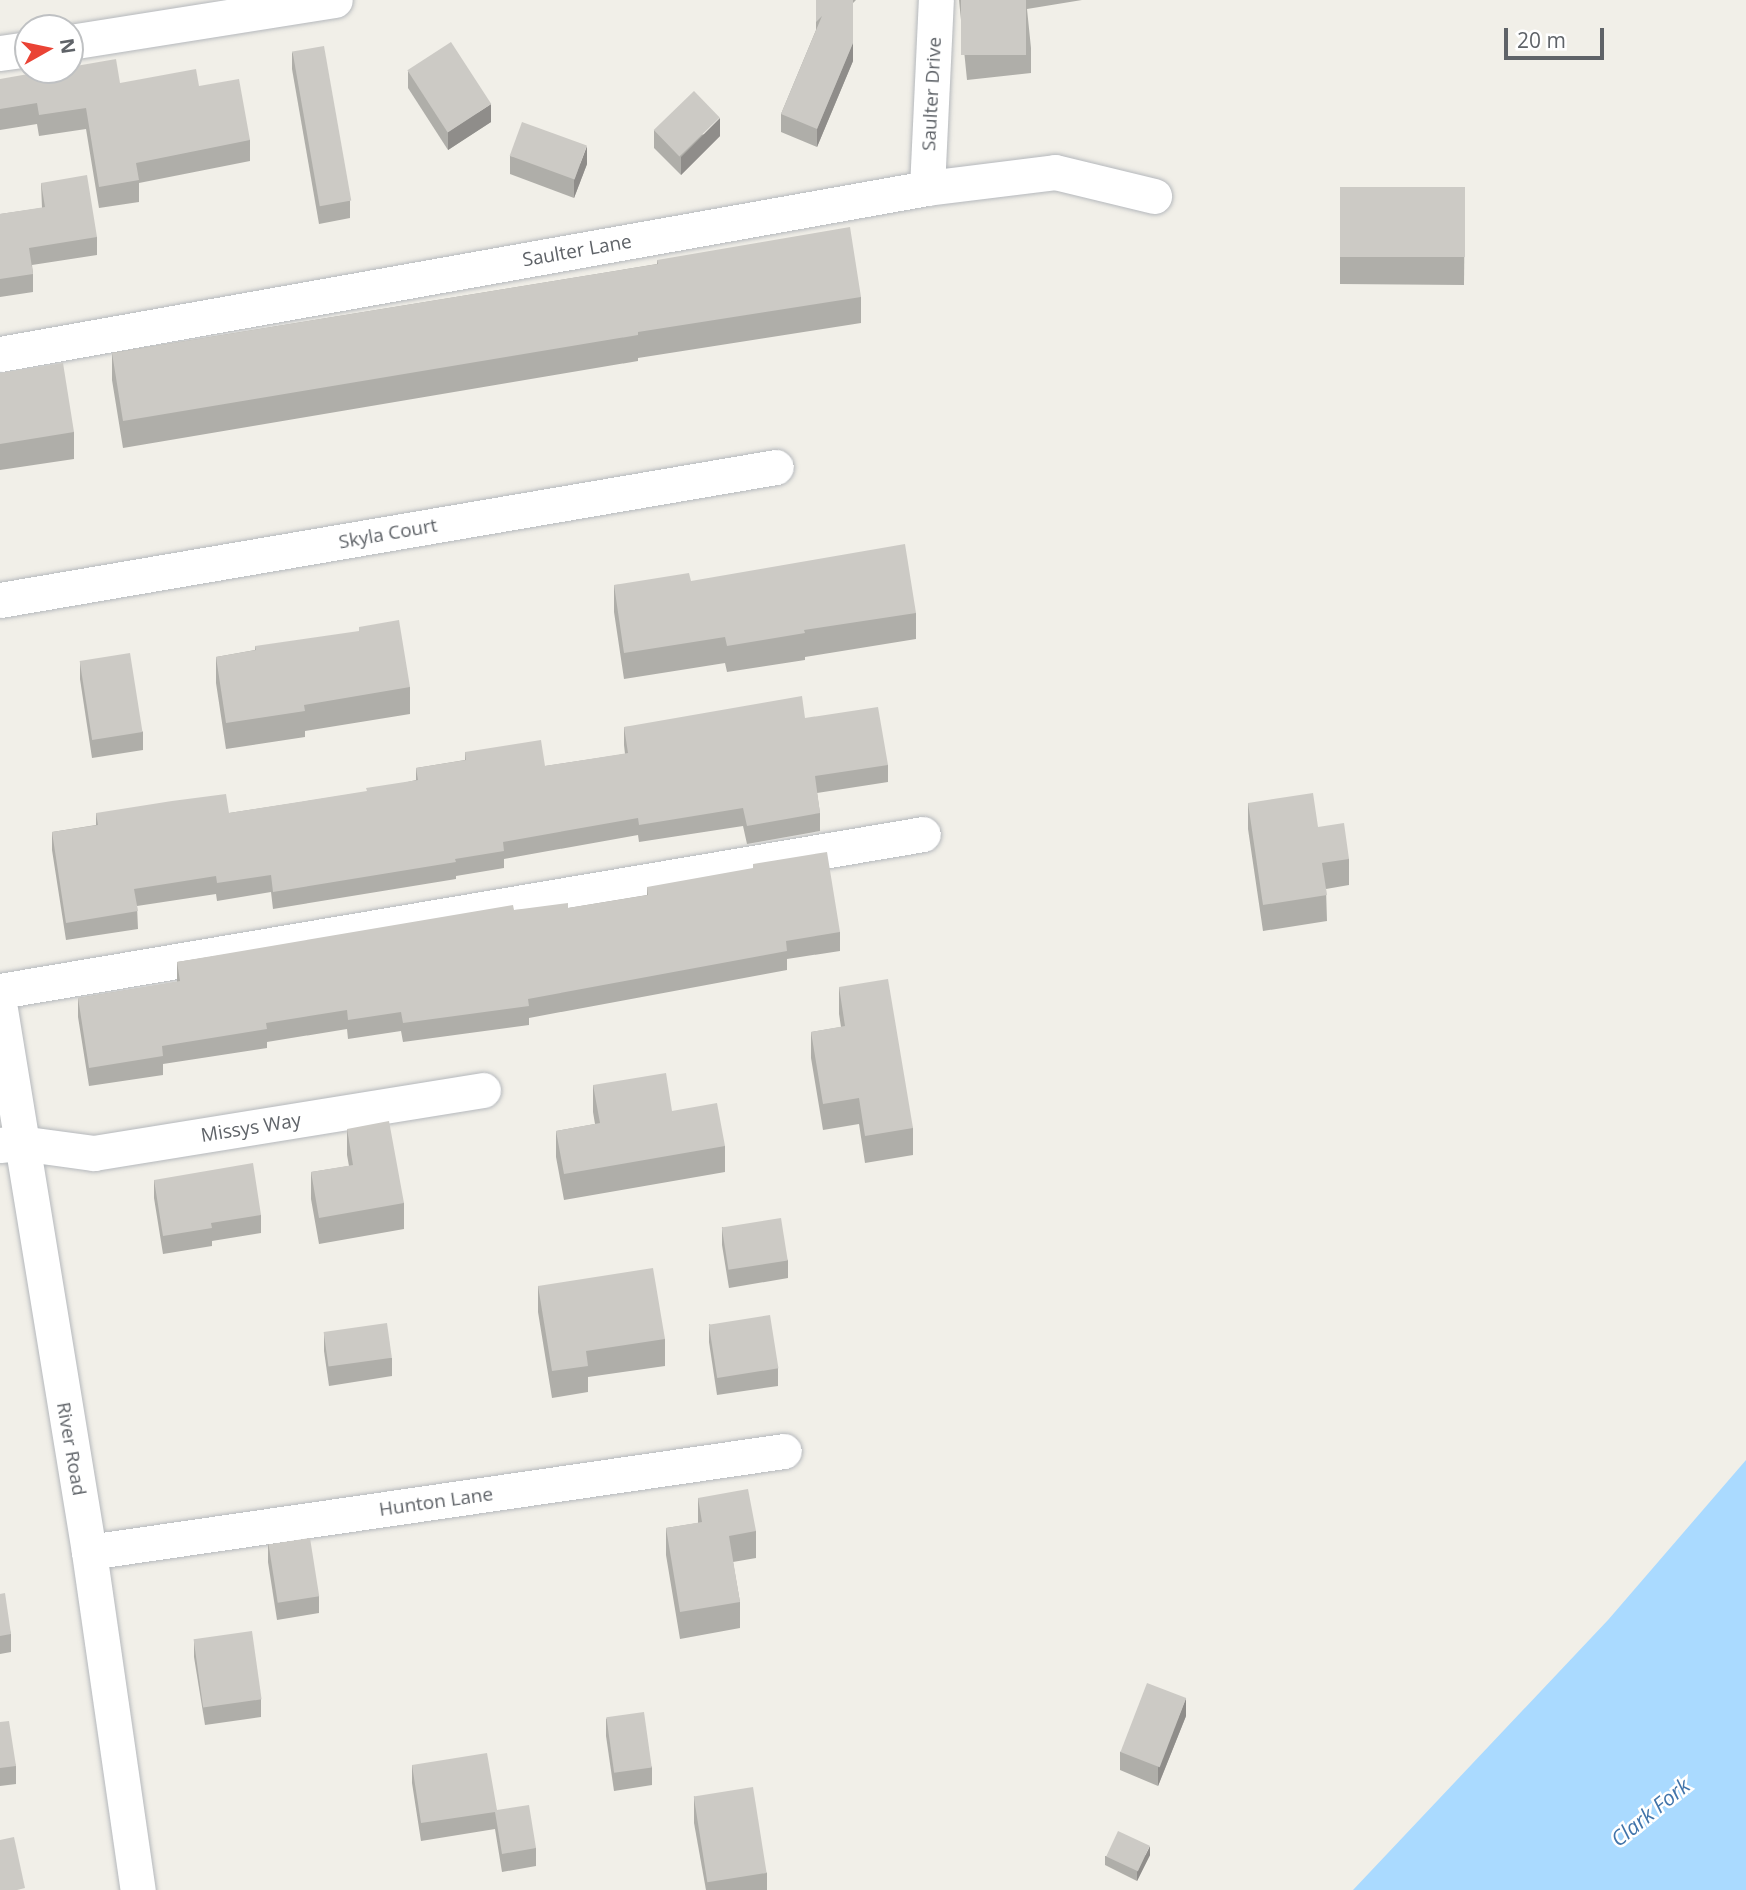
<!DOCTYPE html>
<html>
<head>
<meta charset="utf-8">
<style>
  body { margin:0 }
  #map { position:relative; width:1746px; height:1890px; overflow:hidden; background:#f1efe8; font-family:"Open Sans",sans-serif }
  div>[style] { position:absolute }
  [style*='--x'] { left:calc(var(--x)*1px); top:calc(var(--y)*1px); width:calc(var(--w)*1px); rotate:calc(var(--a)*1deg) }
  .water>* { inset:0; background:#aadaff }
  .roads { filter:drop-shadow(0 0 2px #b5b8bc) drop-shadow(0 0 2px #b5b8bc) }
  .minor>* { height:35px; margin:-17.5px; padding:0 17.5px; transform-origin:17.5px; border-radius:17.5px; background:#fff }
  .wall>* { inset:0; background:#afaea9 }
  .shaded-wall>* { inset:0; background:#8f8d8a }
  .building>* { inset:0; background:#cccac5; transform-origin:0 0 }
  span { translate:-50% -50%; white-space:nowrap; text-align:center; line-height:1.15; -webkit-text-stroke:5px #fff; paint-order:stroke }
  .street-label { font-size:19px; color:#5f6368 }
  .water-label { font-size:21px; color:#4174aa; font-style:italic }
  .north { position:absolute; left:14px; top:14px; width:70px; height:70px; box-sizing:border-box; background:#fff; border:2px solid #bfc1c3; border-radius:50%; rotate:81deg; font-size:19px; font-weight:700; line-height:28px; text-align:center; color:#5f6368 }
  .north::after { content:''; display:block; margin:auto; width:24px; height:32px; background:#ea4335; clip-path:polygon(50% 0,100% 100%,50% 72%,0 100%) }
  .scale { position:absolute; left:1504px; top:28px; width:100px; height:32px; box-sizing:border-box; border:4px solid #5f6368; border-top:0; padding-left:9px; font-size:21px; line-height:24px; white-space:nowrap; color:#5f6368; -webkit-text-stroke:5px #fff; paint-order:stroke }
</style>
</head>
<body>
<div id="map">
  <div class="water">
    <div style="clip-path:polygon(1746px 1460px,1746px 1890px,1353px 1890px,1608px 1620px)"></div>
  </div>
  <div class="roads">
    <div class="minor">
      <div style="--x:70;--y:42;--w:268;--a:-9"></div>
      <div style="--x:0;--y:53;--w:28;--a:-8"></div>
      <div style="--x:927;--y:188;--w:188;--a:-87.3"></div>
      <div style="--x:0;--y:354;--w:942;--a:-10.15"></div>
      <div style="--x:927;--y:188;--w:129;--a:-7.1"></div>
      <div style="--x:1055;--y:172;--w:102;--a:13.6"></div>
      <div style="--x:0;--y:600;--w:787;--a:-9.73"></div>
      <div style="--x:0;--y:991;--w:936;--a:-9.65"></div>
      <div style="--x:0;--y:1009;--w:550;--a:80.69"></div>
      <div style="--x:89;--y:1552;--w:342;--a:81.8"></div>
      <div style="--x:0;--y:1145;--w:20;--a:-6"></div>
      <div style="--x:20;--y:1143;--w:75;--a:7.7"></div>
      <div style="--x:94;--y:1153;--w:394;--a:-9.2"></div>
      <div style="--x:89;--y:1552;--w:702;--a:-8.27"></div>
    </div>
  </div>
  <div class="wall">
    <div style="clip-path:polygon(816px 0,856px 0,853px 3px,853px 61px,817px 147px,781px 132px,781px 114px,816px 30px)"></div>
    <div style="clip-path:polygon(959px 0,1082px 0,1027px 9px,1031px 48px,1031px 73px,967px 80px)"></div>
    <div style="clip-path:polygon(292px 51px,350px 201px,350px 218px,319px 224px,292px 69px)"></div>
    <div style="clip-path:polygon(408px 71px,491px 122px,448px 150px,408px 88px)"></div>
    <div style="clip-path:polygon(0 79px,199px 86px,250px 140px,250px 161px,139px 183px,139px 202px,99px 208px,86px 129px,39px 136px,37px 124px,0 130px)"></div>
    <div style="clip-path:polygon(654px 130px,720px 136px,681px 175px,654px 148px)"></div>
    <div style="clip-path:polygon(510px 156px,587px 164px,574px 198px,510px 174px)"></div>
    <div style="clip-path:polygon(41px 183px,97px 237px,97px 255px,32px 265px,33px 274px,33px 292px,0 297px,0 214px,42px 208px)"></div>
    <div style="clip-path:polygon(1465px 188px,1464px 285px,1340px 284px,1340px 257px)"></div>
    <div style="clip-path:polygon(657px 260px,861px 297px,861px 323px,638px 358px,638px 361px,123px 448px,112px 380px,112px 353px,657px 264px)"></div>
    <div style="clip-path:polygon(0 373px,74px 432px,74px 459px,0 470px)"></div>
    <div style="clip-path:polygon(691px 581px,916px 613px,916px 639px,805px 657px,805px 660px,727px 672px,725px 663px,624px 679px,614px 612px,614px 585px)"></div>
    <div style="clip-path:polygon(255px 646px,410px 687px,410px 714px,305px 731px,305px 737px,226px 749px,216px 683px,216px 657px,255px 650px)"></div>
    <div style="clip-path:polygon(80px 661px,143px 732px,143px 750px,92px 758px,80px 679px)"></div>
    <div style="clip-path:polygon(805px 718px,888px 765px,888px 782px,817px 793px,820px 813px,820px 831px,747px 844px,743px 826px,639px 842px,638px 835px,504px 859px,504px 868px,456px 876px,456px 879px,273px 909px,271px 892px,217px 901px,216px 894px,137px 906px,138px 929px,66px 940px,52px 850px,52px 832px,96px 825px,96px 813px,229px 813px,366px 792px,416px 780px,416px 768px,465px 760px,465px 752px,545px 766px,625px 754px,624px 745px,624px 727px)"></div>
    <div style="clip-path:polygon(1248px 803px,1318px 827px,1349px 859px,1349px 885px,1326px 889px,1327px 921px,1263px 931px,1248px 829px)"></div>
    <div style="clip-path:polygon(647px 887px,840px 932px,840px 951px,787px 959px,787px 970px,529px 1018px,529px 1025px,403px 1042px,401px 1031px,348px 1039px,347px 1029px,267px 1042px,267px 1048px,163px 1064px,163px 1075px,89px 1086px,78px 1017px,78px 998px,177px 982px,177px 962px,514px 910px,568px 908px,647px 895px)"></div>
    <div style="clip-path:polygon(839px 987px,913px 1128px,913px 1155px,865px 1163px,859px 1124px,823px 1130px,811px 1058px,811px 1032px,841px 1027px,839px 1014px)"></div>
    <div style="clip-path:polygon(593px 1085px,672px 1111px,725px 1146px,725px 1172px,564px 1200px,556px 1157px,556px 1131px,595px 1124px,593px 1112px)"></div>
    <div style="clip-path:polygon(347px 1129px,404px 1203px,404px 1229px,319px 1244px,311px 1199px,311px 1172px,349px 1166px,347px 1155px)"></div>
    <div style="clip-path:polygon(154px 1180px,261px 1215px,261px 1233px,212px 1241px,212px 1246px,163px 1254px,154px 1198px)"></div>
    <div style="clip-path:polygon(722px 1227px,788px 1260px,788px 1278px,729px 1288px,722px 1245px)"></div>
    <div style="clip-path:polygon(538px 1286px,665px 1339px,665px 1366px,588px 1377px,588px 1392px,552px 1398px,538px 1312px)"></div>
    <div style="clip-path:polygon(709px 1324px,778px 1368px,778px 1386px,717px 1395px,709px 1342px)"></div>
    <div style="clip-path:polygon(324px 1333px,392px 1358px,392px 1376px,329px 1386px,324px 1351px)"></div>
    <div style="clip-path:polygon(698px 1498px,756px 1531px,756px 1558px,733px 1562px,740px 1602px,740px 1628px,680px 1639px,666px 1555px,666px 1528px,698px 1523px)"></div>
    <div style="clip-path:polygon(268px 1544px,319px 1596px,319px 1613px,277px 1620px,268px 1562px)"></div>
    <div style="clip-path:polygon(0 1594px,11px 1634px,11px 1652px,0 1654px)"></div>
    <div style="clip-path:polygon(194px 1640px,261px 1699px,261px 1717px,205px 1725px,194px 1657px)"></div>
    <div style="clip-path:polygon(1186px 1716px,1158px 1786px,1120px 1770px,1120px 1752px)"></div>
    <div style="clip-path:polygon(606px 1718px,652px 1767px,652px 1785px,614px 1791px,606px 1736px)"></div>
    <div style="clip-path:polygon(0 1722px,16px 1766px,16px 1784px,0 1786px)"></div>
    <div style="clip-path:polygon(412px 1765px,497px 1810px,536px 1848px,536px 1866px,502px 1872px,495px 1829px,421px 1841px,412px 1783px)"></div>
    <div style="clip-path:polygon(694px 1796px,767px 1873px,767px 1890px,706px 1890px,694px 1823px)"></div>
    <div style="clip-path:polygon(1150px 1855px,1137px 1881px,1105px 1865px,1105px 1856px)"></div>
  </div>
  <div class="shaded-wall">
    <div style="clip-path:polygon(853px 43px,853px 61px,817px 147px,817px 129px)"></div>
    <div style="clip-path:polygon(491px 104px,491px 122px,448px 150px,448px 132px)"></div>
    <div style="clip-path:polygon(720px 118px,720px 136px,681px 175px,681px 157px)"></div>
    <div style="clip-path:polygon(587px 146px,587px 164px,574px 198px,574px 180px)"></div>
    <div style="clip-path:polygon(1186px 1698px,1186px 1716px,1158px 1786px,1158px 1768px)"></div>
    <div style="clip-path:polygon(1150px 1846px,1150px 1855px,1137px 1881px,1137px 1872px)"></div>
  </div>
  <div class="building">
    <div style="clip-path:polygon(816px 0,853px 0,853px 43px,817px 129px,781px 114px,822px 16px,816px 22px)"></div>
    <div style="left:961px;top:0;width:65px;height:55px"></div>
    <div style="left:451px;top:42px;width:74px;height:52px;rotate:57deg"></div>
    <div style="left:324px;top:46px;width:157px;height:32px;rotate:80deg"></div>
    <div style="clip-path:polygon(116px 59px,120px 83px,196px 69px,199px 86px,239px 79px,250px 140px,136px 163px,139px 180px,99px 187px,86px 108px,39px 115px,37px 103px,0 109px,0 79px,51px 70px,70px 70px,70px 67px)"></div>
    <div style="left:694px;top:91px;width:37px;height:56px;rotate:46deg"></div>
    <div style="left:522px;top:122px;width:69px;height:36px;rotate:20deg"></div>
    <div style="clip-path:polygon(87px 175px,97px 237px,29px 248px,33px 274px,0 279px,0 214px,45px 207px,41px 183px)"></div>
    <div style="left:1340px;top:187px;width:125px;height:70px"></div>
    <div style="clip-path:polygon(850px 227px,861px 297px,638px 332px,638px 335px,123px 421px,112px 353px,658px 264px,657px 260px)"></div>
    <div style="clip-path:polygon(63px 363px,74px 432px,0 444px,0 373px)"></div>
    <div style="clip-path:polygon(905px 544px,916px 613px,804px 630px,805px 633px,727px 646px,725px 637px,624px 653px,614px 585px,689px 573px,691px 581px)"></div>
    <div style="clip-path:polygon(399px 620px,410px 687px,304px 705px,305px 711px,226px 723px,216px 657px,256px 650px,255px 646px,359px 631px,359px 627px)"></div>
    <div style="left:130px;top:653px;width:80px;height:51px;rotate:81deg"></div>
    <div style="clip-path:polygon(802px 696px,805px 718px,878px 707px,888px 765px,815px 776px,820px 813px,747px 826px,743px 808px,639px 825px,638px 818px,503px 842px,504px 851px,455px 859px,456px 862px,273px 892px,271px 875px,217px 883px,216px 876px,134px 889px,138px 911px,66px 923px,52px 832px,98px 825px,96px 813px,172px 801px,226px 794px,229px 813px,367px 791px,366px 788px,418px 780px,416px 768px,466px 760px,465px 752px,541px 740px,545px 766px,628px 753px,624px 727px)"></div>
    <div style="clip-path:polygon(1313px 793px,1318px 827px,1344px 823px,1349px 859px,1322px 863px,1327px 895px,1263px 905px,1248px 803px)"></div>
    <div style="clip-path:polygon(827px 852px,840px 932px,786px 941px,787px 951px,528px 999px,529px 1006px,403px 1023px,401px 1012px,348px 1020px,347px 1010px,266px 1023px,267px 1029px,162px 1046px,163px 1056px,89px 1068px,78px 998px,180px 981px,177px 962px,513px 905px,514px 910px,568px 903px,568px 908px,648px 895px,647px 887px,753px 868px,753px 864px)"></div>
    <div style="clip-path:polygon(888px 979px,913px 1128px,865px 1136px,859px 1098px,823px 1104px,811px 1032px,845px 1026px,839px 987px)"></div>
    <div style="clip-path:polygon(666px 1073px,672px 1111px,717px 1103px,725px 1146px,564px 1174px,556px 1131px,600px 1123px,593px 1085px)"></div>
    <div style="clip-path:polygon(389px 1121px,404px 1203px,319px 1218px,311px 1172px,353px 1165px,347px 1129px)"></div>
    <div style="clip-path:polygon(253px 1163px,261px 1215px,211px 1223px,212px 1228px,163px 1236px,154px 1180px)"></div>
    <div style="left:781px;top:1218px;width:43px;height:60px;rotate:81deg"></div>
    <div style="clip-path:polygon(653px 1268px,665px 1339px,586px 1351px,588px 1366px,552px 1371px,538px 1286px)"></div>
    <div style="left:770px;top:1315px;width:54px;height:62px;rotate:81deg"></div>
    <div style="left:387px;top:1323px;width:35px;height:64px;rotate:82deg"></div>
    <div style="clip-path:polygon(748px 1489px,756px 1531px,729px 1536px,740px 1602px,680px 1612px,666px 1528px,702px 1522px,698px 1498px)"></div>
    <div style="left:310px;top:1538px;width:59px;height:42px;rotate:81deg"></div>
    <div style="clip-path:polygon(5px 1593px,11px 1634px,0 1636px,0 1594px)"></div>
    <div style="left:252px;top:1631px;width:69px;height:59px;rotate:82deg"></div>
    <div style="left:1147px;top:1683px;width:42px;height:74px;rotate:21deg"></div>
    <div style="left:644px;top:1712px;width:56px;height:38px;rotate:82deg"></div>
    <div style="clip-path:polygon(9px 1721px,16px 1766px,0 1768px,0 1722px)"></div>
    <div style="clip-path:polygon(487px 1753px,497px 1810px,529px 1805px,536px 1848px,502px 1854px,495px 1812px,421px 1823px,412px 1765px)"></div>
    <div style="left:753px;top:1787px;width:87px;height:60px;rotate:81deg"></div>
    <div style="left:1118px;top:1831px;width:35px;height:28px;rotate:25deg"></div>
    <div style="clip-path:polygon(14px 1837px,25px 1888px,17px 1890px,0 1890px,0 1840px)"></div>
  </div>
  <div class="street-label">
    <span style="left:932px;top:94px;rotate:-87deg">Saulter Drive</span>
    <span style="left:577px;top:251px;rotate:-10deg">Saulter Lane</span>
    <span style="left:388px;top:534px;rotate:-10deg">Skyla Court</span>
    <span style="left:251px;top:1128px;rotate:-9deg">Missys Way</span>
    <span style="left:71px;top:1449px;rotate:80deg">River Road</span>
    <span style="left:436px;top:1502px;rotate:-8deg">Hunton Lane</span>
  </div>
  <div class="water-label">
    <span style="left:1650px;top:1812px;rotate:-39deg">Clark Fork</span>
  </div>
  <div class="north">N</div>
  <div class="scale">20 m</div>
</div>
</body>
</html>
